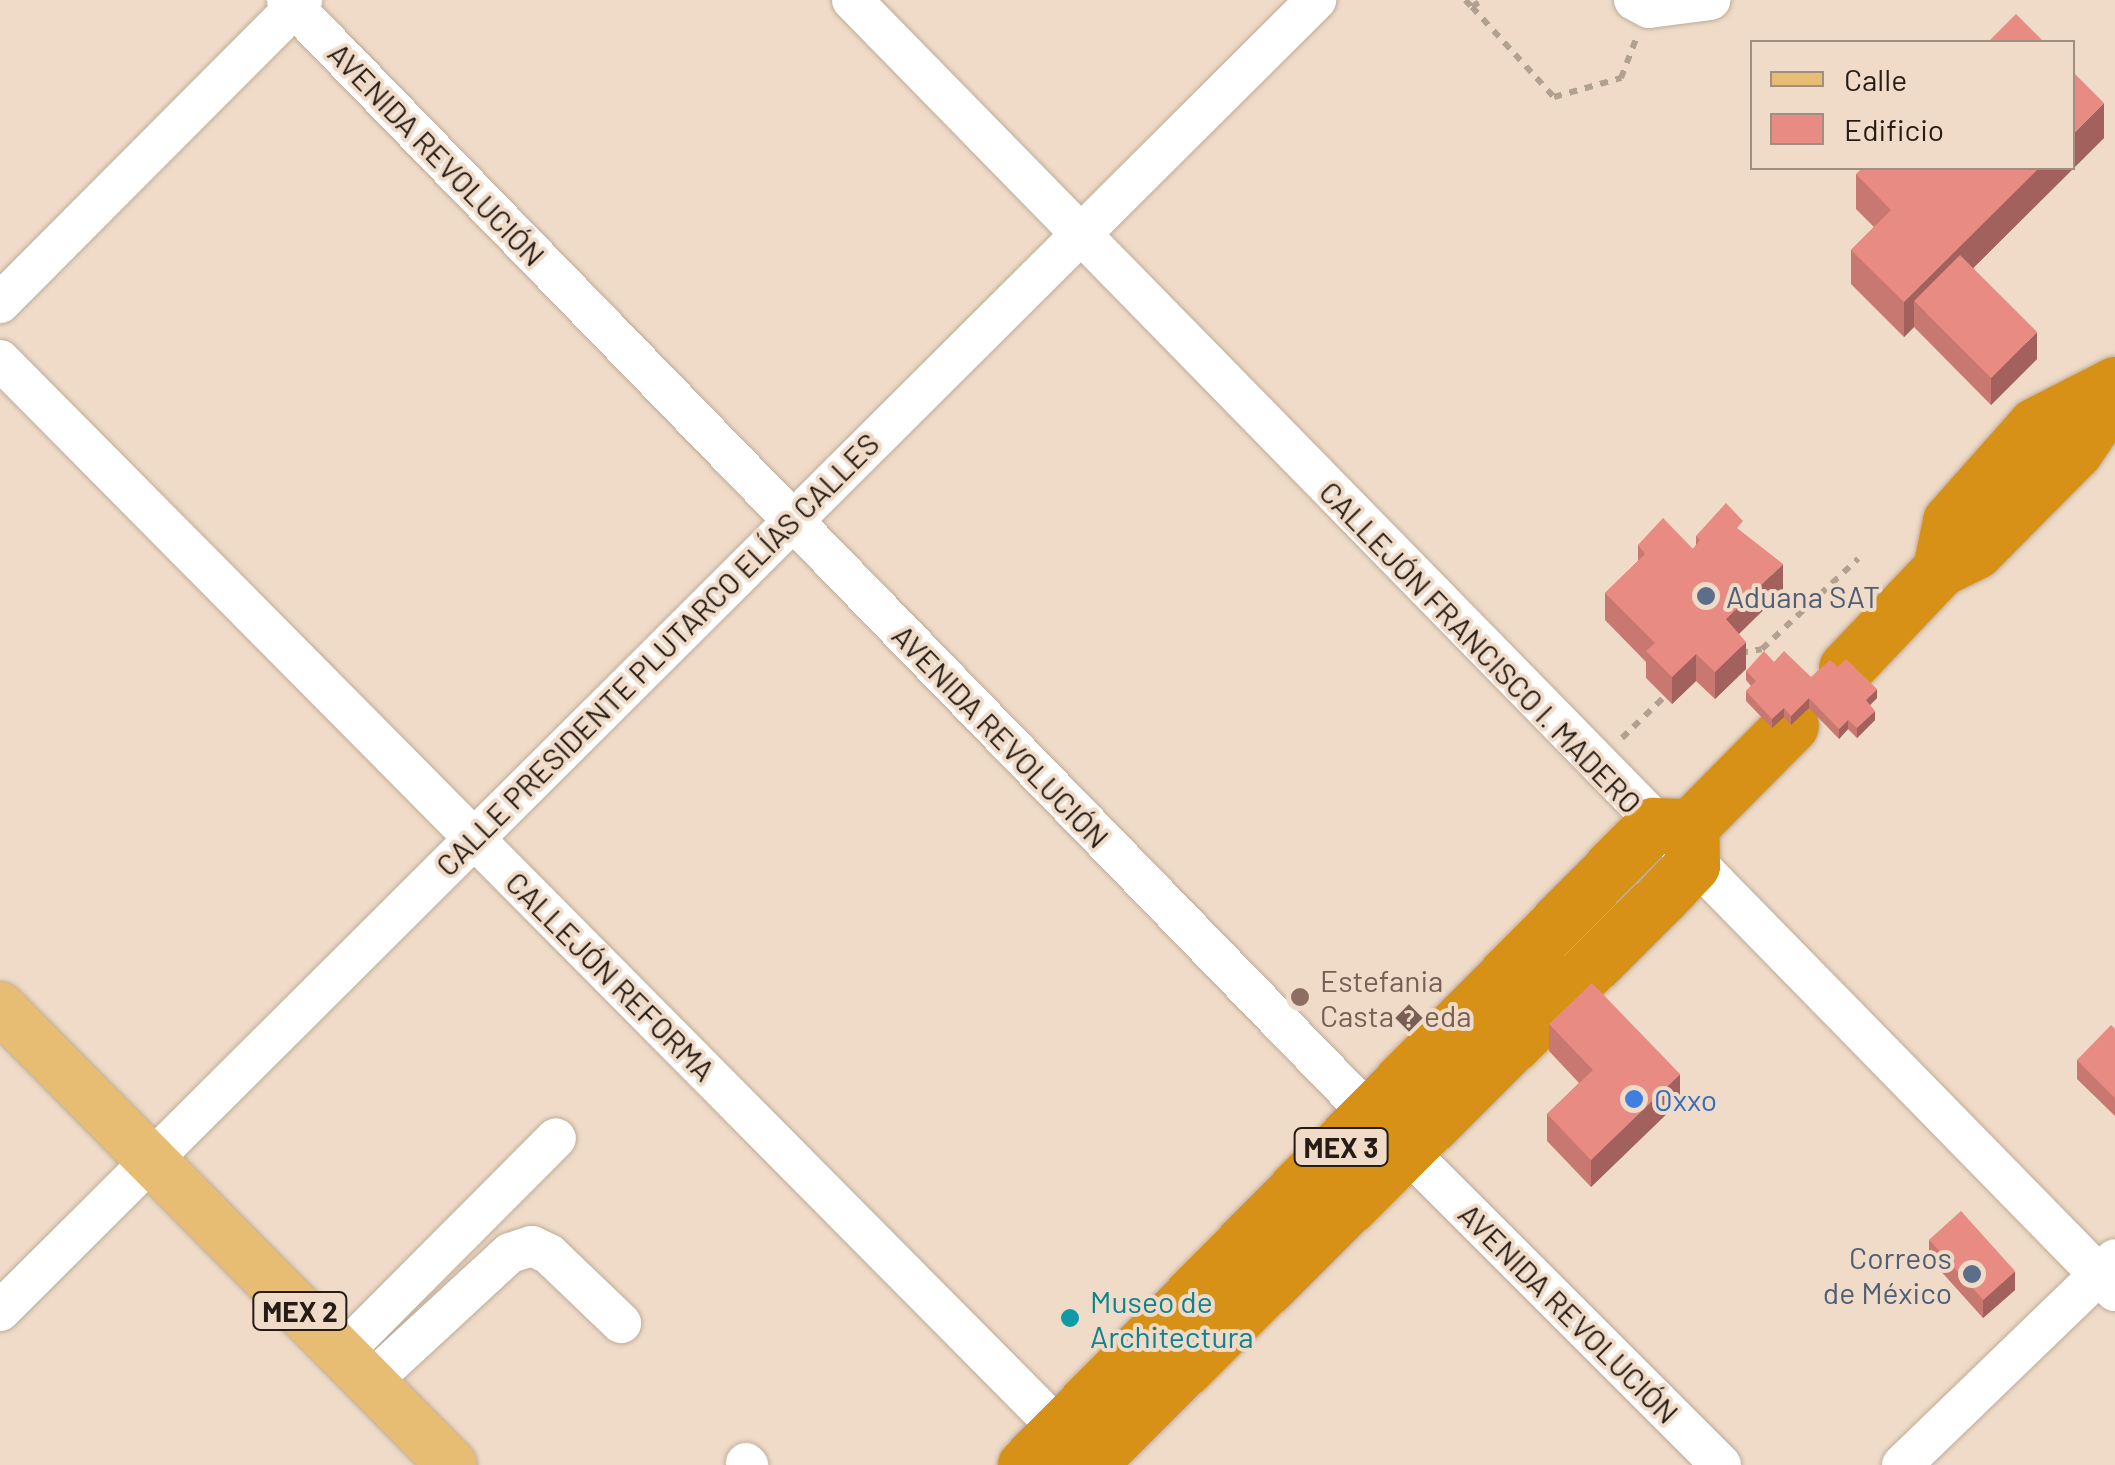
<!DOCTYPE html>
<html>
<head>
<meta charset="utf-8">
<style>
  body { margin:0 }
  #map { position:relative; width:2115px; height:1465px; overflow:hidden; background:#efdbc8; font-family:Barlow,sans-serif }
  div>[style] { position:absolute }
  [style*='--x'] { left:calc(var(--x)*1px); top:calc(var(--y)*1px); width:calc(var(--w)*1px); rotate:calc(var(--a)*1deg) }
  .path>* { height:6px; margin-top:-3px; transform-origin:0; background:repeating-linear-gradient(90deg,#b1a191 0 8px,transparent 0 16px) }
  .roads { filter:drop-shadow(0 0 2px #beab98) drop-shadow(0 0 2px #beab98) }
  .minor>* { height:40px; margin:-20px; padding:0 20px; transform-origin:20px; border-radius:20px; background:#fff }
  .major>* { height:50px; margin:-25px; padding:0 25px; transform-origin:25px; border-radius:25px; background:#e7bd73 }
  .highway>* { height:55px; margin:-27.5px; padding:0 27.5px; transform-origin:27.5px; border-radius:27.5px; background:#d79116 }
  .wall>* { inset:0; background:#c87871 }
  .shaded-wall>* { inset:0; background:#a2615c }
  .building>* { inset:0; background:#e88b83; transform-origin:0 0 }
  .dots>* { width:28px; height:28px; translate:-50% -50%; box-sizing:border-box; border:5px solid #efdbc8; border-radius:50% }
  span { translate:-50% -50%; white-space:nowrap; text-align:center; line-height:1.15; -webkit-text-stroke:8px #efdbc8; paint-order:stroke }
  .shield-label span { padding:2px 8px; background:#efdbc8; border:2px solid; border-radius:8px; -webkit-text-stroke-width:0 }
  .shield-label { font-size:28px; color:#241c15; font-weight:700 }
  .street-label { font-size:30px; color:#241c15 }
  .service-label { font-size:30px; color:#4e5e75 }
  .left { translate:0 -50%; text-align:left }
  .right { translate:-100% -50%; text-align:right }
  .education-label { font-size:30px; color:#785e54 }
  .shop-label { font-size:30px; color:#366cbe }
  .culture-label { font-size:30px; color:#0d838f }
  .legend { position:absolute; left:1750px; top:40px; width:325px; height:130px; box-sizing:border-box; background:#efdbc8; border:2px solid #9e8f80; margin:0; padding:12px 18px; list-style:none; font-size:30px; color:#241c15 }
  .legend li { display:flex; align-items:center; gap:20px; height:50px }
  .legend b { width:50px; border:2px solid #9e8f80 }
</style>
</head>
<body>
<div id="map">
  <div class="path">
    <div style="--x:1465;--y:0;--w:10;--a:45"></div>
    <div style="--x:1472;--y:7;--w:12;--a:-35"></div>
    <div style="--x:1472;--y:7;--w:122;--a:47.7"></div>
    <div style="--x:1554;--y:97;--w:70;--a:-15.8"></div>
    <div style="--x:1621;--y:78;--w:42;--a:-69"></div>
    <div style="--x:1740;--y:653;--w:22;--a:-10"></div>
    <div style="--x:1762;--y:649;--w:132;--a:-43.2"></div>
    <div style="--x:1622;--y:738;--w:59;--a:-44.3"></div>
  </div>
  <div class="roads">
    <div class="minor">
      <div style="--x:287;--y:0;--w:1524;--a:45.82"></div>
      <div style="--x:1349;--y:1093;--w:526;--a:45"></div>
      <div style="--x:852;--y:0;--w:1806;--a:45.63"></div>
      <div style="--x:1634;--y:0;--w:17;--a:28"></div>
      <div style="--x:1649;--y:8;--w:62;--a:-7.5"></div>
      <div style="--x:0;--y:303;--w:428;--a:-45.1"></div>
      <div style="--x:0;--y:360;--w:1532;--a:45.26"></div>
      <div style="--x:0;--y:1311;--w:1858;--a:-44.89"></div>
      <div style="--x:342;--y:1353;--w:303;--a:-45.1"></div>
      <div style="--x:370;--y:1382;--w:190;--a:-42.7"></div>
      <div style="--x:510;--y:1253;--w:23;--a:-18"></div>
      <div style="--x:532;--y:1246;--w:19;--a:25"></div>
      <div style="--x:549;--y:1254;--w:100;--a:43.8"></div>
      <div style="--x:746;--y:1463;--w:3;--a:45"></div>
      <div style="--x:1902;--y:1465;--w:296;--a:-44"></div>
    </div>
    <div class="major">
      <div style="--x:0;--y:1007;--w:643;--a:45.38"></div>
    </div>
    <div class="highway">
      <div style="--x:1940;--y:569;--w:49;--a:-78.2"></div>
      <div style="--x:1950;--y:521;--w:128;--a:-48.5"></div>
      <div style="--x:2035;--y:425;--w:90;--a:-27.1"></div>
      <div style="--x:1846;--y:668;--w:137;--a:-46.5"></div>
      <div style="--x:1940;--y:569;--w:40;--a:-26.6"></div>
      <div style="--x:1976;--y:551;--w:141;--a:-45.3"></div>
      <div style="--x:2075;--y:451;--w:71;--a:-55.9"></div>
      <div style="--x:1025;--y:1465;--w:897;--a:-45.54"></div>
      <div style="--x:1653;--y:825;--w:38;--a:2"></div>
      <div style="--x:1691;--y:826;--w:142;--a:-45.3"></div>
      <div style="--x:1087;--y:1465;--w:805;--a:-44.65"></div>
      <div style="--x:1660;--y:899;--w:47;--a:-46.7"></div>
      <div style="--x:1692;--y:865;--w:39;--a:-91"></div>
    </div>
  </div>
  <div class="wall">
    <div style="clip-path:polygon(2104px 138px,1973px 268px,2037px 359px,1991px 405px,1914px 327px,1904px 337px,1851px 284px,1851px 250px,1874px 227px,1856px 209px,1856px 174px)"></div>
    <div style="clip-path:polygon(1743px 533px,1783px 591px,1739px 634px,1746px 669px,1715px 699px,1696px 681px,1672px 704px,1646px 678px,1646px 662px,1605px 620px,1605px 593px,1638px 561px,1638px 545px,1693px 549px,1696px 545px,1696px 536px)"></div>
    <div style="clip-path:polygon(1774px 662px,1811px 677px,1877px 698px,1870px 705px,1875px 720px,1857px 738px,1848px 729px,1839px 739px,1809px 708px,1791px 725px,1784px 717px,1772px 728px,1746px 701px,1746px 691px,1751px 686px,1746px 680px,1746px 671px)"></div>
    <div style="clip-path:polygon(1549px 1024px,1680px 1101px,1591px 1187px,1547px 1141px,1547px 1114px,1579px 1083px,1549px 1051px)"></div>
    <div style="clip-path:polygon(2115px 1029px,2115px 1116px,2077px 1079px,2077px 1060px)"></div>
    <div style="clip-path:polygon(1929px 1240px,2015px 1290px,1983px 1318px,1929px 1258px)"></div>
  </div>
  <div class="shaded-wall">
    <div style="clip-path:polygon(2104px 103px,2104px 138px,1927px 314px,1914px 301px,1914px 327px,1904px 337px,1904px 302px,2039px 168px,2072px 168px,2072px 135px)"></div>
    <div style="clip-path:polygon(2037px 332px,2037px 359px,1991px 405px,1991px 378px)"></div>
    <div style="clip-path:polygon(1783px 564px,1783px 591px,1726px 646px,1726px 619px)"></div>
    <div style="clip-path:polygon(1746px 642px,1746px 669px,1715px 699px,1715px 672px)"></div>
    <div style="clip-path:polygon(1696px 654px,1696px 681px,1672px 704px,1672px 677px)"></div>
    <div style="clip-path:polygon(1877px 689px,1877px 698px,1866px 709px,1866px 700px)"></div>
    <div style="clip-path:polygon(1809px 698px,1809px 708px,1791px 725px,1791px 716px)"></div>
    <div style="clip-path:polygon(1784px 708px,1784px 717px,1772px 728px,1772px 719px)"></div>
    <div style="clip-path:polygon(1875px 711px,1875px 720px,1857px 738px,1857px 728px)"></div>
    <div style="clip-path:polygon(1848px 720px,1848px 729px,1839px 739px,1839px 729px)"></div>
    <div style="clip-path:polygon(1680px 1074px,1680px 1101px,1591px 1187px,1591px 1160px)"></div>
    <div style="clip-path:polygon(2015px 1271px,2015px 1290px,1983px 1318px,1983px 1300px)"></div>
  </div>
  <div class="building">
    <div style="clip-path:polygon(2016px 14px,2044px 42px,1988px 42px)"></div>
    <div style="clip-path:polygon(2072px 71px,2104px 103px,2072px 135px)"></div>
    <div style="clip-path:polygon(1862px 168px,2039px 168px,1904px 302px,1851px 250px,1891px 210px,1856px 174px)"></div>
    <div style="left:1960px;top:255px;width:109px;height:65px;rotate:45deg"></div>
    <div style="clip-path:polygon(1726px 503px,1743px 521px,1737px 528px,1783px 564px,1726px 619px,1746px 642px,1715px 672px,1696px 654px,1672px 677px,1646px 651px,1655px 643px,1605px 593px,1645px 554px,1638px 545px,1663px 518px,1693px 549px,1700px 540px,1696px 536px)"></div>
    <div style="clip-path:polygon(1764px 651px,1774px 662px,1784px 651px,1811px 677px,1830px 660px,1838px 667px,1846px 659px,1877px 689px,1866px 700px,1875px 711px,1857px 728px,1848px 720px,1839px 729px,1809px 698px,1791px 716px,1784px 708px,1772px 719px,1746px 691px,1756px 681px,1746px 671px)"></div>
    <div style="clip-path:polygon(1592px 983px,1680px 1074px,1591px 1160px,1547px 1114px,1593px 1070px,1549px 1024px)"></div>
    <div style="clip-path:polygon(2111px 1025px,2115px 1029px,2115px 1098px,2077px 1060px)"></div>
    <div style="left:1961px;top:1211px;width:81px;height:43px;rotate:48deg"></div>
  </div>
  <div class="dots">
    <div style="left:1706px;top:596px;background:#5c6f8a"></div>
    <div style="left:1300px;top:997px;background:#8d6e63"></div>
    <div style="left:1634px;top:1099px;background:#3f7fe0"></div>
    <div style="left:1972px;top:1274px;background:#5c6f8a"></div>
    <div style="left:1070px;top:1318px;background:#0f9aa8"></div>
  </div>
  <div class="shield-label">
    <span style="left:1341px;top:1147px">MEX 3</span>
    <span style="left:300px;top:1311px">MEX 2</span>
  </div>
  <div class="street-label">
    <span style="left:437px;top:154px;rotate:46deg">AVENIDA REVOLUCIÓN</span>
    <span style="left:1481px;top:647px;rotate:46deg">CALLEJÓN FRANCISCO I. MADERO</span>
    <span style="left:657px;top:654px;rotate:-45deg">CALLE PRESIDENTE PLUTARCO ELÍAS CALLES</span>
    <span style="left:1001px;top:736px;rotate:46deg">AVENIDA REVOLUCIÓN</span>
    <span style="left:611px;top:976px;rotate:45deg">CALLEJÓN REFORMA</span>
    <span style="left:1569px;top:1313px;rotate:45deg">AVENIDA REVOLUCIÓN</span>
  </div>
  <div class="service-label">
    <span class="left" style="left:1726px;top:596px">Aduana SAT</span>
    <span class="right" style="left:1952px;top:1274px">Correos<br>de México</span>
  </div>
  <div class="education-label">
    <span class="left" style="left:1320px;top:997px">Estefania<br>Casta�eda</span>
  </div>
  <div class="shop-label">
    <span class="left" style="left:1654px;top:1099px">Oxxo</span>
  </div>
  <div class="culture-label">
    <span class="left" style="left:1090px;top:1318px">Museo de<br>Architectura</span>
  </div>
  <ul class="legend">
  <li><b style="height:12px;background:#e7bd73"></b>Calle</li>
  <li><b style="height:28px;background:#e88b83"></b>Edificio</li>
  </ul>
</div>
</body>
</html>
